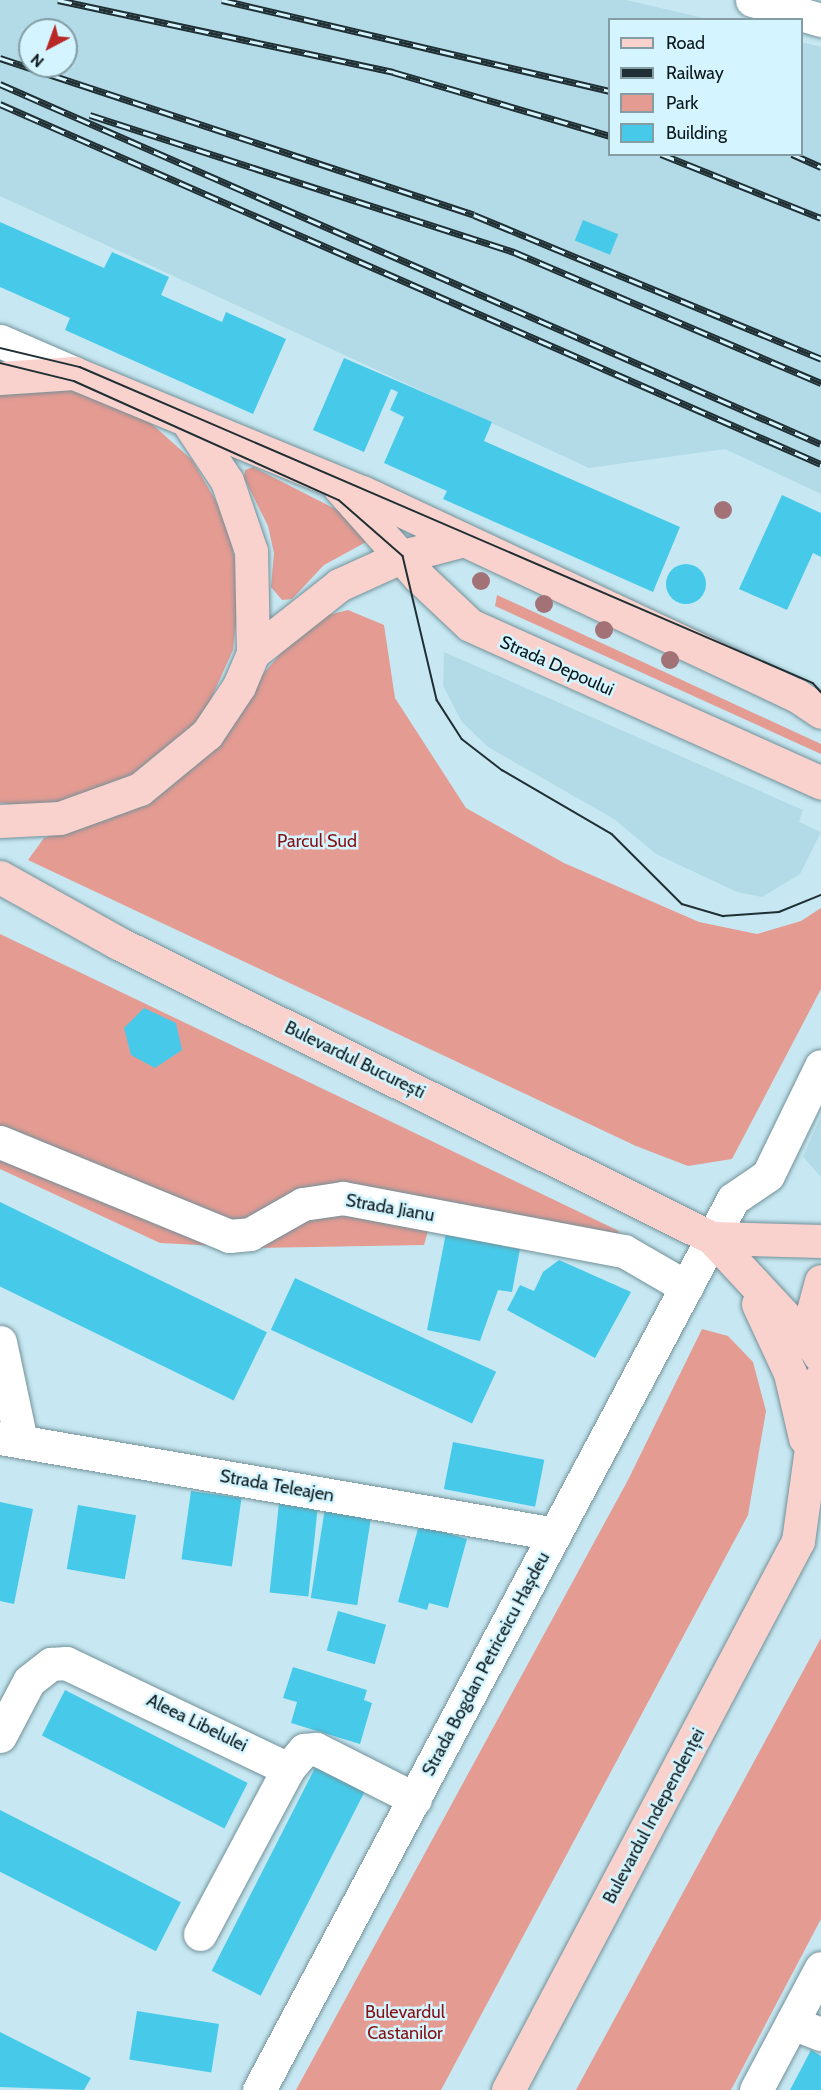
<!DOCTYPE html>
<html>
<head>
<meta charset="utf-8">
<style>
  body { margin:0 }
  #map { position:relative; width:821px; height:2090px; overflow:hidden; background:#c7e8f2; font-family:Cabin,sans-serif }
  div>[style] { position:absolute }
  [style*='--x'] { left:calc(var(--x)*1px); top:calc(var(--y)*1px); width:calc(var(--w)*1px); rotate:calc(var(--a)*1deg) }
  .built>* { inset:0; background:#b2dbe7 }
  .green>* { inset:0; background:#e49b92 }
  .building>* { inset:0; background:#47cae9; transform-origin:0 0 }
  .round { border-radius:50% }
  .roads { filter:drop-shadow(0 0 2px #72919a) drop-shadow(0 0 2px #72919a) }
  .minor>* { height:33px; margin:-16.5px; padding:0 16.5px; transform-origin:16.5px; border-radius:16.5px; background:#fff }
  .major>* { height:33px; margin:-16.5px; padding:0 16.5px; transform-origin:16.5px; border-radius:16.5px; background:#fad2cd }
  .tram>* { height:1.5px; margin:-0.75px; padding:0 0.75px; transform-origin:0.75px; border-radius:0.75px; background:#202f33 }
  .rail>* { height:7px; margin-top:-3.5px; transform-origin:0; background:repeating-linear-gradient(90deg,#d4f5ff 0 14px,#202f33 0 28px); box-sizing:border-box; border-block:2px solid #202f33 }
  .trees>* { width:18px; height:18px; margin:-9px; border-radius:50%; background:#a37277 }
  span { translate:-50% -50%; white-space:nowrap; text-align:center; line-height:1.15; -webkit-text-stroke:5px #d4f5ff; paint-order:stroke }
  .street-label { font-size:18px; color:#0c181c }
  .park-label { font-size:18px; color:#851113 }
  .legend { position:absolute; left:608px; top:18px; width:195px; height:138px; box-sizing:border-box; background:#d4f5ff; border:2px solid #849da4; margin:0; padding:8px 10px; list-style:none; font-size:18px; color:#0c181c }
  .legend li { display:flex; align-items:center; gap:12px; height:30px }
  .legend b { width:30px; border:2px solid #849da4 }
  .north { position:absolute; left:18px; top:18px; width:60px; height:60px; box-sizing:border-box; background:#d4f5ff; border:2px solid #849da4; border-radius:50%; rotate:221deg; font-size:16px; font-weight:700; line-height:24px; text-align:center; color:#0c181c }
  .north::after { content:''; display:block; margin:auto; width:21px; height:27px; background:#b82827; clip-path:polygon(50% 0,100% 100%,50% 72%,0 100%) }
</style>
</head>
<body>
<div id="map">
  <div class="built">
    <div style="clip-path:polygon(evenodd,0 0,626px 0,708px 19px,610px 20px,610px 154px,802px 154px,802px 42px,821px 47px,821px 494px,725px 449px,589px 468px,0 196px,0 0,30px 30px,66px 30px,66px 66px,30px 66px,30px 30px)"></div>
    <div style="clip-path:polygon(444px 652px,803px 810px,799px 822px,821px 832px,800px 874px,762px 897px,737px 892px,656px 854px,614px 819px,488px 747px,462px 722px,443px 686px)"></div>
    <div style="clip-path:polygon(821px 1116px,821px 1177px,803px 1157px)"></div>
  </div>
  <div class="green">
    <div style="clip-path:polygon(82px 388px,143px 416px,192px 460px,226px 518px,240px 583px,233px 650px,206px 710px,162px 760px,104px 793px,39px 807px,0 803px,0 392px)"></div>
    <div style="clip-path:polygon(253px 467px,355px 519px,368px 541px,324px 565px,292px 599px,282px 600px,271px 587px,274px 553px,268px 526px,244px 478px,245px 470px)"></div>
    <div style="clip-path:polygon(497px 595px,821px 744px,821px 754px,495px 606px)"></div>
    <div style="clip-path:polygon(348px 610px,384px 625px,395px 698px,466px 808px,564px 863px,699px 922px,757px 934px,801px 921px,821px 908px,821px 989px,732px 1159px,688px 1166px,636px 1146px,28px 860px,44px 838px,106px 820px,165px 791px,216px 745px,253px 686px,309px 620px)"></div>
    <div style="clip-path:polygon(0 934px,619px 1231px,614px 1242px,430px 1224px,424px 1245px,256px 1248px,160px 1243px,0 1169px)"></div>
    <div style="clip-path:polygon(702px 1329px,728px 1336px,753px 1362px,766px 1411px,748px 1515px,441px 2090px,296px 2090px,628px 1480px)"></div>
    <div style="clip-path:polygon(821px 1638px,821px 1919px,731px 2090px,576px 2090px)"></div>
  </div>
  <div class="building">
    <div style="left:583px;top:220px;width:38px;height:22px;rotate:22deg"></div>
    <div style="clip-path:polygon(0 222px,104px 268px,112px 252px,169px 277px,161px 295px,222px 322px,226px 312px,286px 339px,253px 414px,65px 330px,70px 318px,0 287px)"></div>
    <div style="clip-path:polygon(344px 358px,492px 422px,484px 441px,680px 527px,653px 592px,443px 499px,447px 491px,384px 463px,404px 417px,390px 410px,398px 392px,391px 389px,364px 452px,313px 430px)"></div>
    <div style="clip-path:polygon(782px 495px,821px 513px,821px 557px,813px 553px,787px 610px,739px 589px)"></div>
    <div class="round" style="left:666px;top:564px;width:40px;height:40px"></div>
    <div style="clip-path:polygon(144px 1008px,176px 1023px,182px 1050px,155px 1068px,131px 1055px,124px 1028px)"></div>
    <div style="left:0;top:1202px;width:297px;height:76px;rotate:26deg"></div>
    <div style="clip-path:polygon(447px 1228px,503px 1239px,502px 1246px,520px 1249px,512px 1292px,498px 1290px,480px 1341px,427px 1330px)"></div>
    <div style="clip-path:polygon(559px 1260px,631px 1292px,595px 1358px,507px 1310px,520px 1285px,534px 1291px,543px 1272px)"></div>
    <div style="left:295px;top:1278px;width:222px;height:57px;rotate:25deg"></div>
    <div style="left:453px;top:1442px;width:93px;height:48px;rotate:11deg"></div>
    <div style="left:191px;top:1491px;width:51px;height:69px;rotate:8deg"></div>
    <div style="clip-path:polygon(0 1502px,33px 1509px,14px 1604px,0 1601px)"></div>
    <div style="left:279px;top:1503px;width:39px;height:90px;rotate:6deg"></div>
    <div style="left:78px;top:1505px;width:59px;height:65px;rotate:10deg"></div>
    <div style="left:325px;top:1508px;width:47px;height:91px;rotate:9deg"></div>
    <div style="clip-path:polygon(419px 1525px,467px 1539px,448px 1608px,429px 1603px,427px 1610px,398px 1602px)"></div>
    <div style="left:338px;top:1611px;width:50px;height:41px;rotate:16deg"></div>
    <div style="clip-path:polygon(293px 1667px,367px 1690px,364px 1700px,372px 1703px,360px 1744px,291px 1723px,297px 1702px,283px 1698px)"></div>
    <div style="left:65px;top:1690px;width:205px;height:51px;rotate:27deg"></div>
    <div style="left:317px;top:1764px;width:55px;height:232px;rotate:27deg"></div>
    <div style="left:0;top:1810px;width:203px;height:55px;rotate:27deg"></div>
    <div style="left:137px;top:2011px;width:83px;height:49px;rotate:9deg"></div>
    <div style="clip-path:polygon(0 2032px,91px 2078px,84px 2090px,0 2087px)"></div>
    <div style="clip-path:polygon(811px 2050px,821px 2056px,821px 2090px,790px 2090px)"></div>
  </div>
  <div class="roads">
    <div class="minor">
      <div style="--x:752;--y:0;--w:72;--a:16.2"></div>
      <div style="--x:0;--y:341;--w:81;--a:23.4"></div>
      <div style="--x:0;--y:1142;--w:248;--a:22.3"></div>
      <div style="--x:229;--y:1236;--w:21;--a:-5"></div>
      <div style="--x:250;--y:1234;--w:61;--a:-29.5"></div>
      <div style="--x:303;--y:1204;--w:40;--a:-8.5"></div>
      <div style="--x:343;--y:1198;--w:286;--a:10.7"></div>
      <div style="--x:624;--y:1251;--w:72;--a:30.1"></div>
      <div style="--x:0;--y:1342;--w:101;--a:78"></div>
      <div style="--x:0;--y:1438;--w:563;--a:9.81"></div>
      <div style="--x:0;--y:1736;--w:62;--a:-62.2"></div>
      <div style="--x:29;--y:1681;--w:28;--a:-38"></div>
      <div style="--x:51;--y:1664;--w:15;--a:-4"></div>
      <div style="--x:66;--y:1663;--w:246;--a:25.5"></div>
      <div style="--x:288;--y:1769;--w:25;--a:-50"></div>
      <div style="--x:304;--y:1750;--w:12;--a:-5"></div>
      <div style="--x:316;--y:1749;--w:111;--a:26.8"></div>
      <div style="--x:200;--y:1934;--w:187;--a:-61.9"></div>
      <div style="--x:792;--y:2023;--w:31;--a:21"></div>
      <div style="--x:259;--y:2090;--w:1009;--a:-61.99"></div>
      <div style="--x:733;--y:1199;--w:42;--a:-34.4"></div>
      <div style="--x:768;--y:1175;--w:121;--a:-64.1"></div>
      <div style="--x:756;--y:2090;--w:138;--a:-62"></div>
    </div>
    <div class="major">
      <div style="--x:0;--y:378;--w:74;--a:-3.9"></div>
      <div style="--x:74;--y:373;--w:312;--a:22.5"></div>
      <div style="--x:362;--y:492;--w:479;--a:25.1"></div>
      <div style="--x:796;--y:695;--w:30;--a:34"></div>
      <div style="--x:340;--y:488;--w:118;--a:48.4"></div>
      <div style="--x:418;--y:576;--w:71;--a:43.3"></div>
      <div style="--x:470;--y:625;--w:385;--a:24.2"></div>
      <div style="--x:253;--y:653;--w:110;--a:-38.3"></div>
      <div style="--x:339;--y:585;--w:70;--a:-24.4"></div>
      <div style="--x:403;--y:556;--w:59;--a:-14.7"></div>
      <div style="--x:0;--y:821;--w:60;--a:-2.9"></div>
      <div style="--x:60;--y:818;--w:85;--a:-19.9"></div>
      <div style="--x:140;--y:789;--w:87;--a:-39.4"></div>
      <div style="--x:207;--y:734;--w:58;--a:-56.3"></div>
      <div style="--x:239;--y:686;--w:36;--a:-67"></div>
      <div style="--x:253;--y:653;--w:102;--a:-91.1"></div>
      <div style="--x:251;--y:551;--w:74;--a:-108.9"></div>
      <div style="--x:227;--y:481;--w:71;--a:-123.5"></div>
      <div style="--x:0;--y:877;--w:135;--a:29.2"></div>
      <div style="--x:118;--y:943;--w:663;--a:26.41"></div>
      <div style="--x:712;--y:1238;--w:154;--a:47.1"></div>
      <div style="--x:712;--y:1238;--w:109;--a:1.6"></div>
      <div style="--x:758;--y:1304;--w:76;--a:65.1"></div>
      <div style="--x:790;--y:1373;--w:67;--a:77"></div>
      <div style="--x:819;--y:1355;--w:44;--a:-97.8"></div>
      <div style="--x:813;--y:1311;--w:31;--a:-75"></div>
      <div style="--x:508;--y:2090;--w:621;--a:-62.16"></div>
      <div style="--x:798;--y:1541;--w:165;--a:-82"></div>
    </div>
  </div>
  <div class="tram">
    <div style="--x:0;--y:348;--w:82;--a:13.4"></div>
    <div style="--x:80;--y:367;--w:798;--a:23.32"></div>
    <div style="--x:813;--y:683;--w:12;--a:48"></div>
    <div style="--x:0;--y:363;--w:76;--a:13.7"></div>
    <div style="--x:74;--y:381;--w:290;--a:24.2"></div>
    <div style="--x:339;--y:500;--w:85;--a:41.2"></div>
    <div style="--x:403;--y:556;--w:148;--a:76.7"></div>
    <div style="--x:437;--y:700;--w:46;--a:57.3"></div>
    <div style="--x:462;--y:739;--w:51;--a:37.8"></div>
    <div style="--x:502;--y:770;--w:127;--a:30.2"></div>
    <div style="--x:612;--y:834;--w:99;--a:45"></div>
    <div style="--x:682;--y:904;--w:43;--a:16.3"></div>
    <div style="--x:723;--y:916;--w:56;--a:-4.1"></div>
    <div style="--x:779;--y:912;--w:45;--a:-22"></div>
  </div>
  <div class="rail">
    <div style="--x:58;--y:0;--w:343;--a:12.1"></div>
    <div style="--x:393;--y:72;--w:226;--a:16.4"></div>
    <div style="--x:222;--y:0;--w:399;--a:13.2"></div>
    <div style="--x:0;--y:58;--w:499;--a:18.3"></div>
    <div style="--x:474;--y:215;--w:376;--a:22.5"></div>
    <div style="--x:0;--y:84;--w:896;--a:23.68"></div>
    <div style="--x:0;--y:104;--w:896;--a:23.68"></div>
    <div style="--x:90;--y:115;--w:446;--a:17.9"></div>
    <div style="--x:514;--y:252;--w:334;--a:23.1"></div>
    <div style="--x:661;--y:154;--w:172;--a:21.8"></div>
    <div style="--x:792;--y:154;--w:32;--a:24"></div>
  </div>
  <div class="trees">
    <div style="left:723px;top:510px"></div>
    <div style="left:481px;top:581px"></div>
    <div style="left:544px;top:604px"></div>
    <div style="left:604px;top:630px"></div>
    <div style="left:670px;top:660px"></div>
  </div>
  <div class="street-label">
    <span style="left:557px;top:666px;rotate:24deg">Strada Depoului</span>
    <span style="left:355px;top:1060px;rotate:26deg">Bulevardul București</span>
    <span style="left:390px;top:1208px;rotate:10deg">Strada Jianu</span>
    <span style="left:277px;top:1486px;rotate:10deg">Strada Teleajen</span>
    <span style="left:486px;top:1664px;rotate:-62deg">Strada Bogdan Petriceicu Hașdeu</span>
    <span style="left:197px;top:1723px;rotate:26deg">Aleea Libelulei</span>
    <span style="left:654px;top:1816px;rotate:-62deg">Bulevardul Independenței</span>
  </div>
  <div class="park-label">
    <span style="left:317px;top:841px">Parcul Sud</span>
    <span style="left:405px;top:2023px">Bulevardul<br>Castanilor</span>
  </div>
  <ul class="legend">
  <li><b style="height:8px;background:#fad2cd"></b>Road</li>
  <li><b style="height:8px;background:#202f33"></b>Railway</li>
  <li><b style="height:16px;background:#e49b92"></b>Park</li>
  <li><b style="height:16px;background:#47cae9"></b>Building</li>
  </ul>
  <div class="north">N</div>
</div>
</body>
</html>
